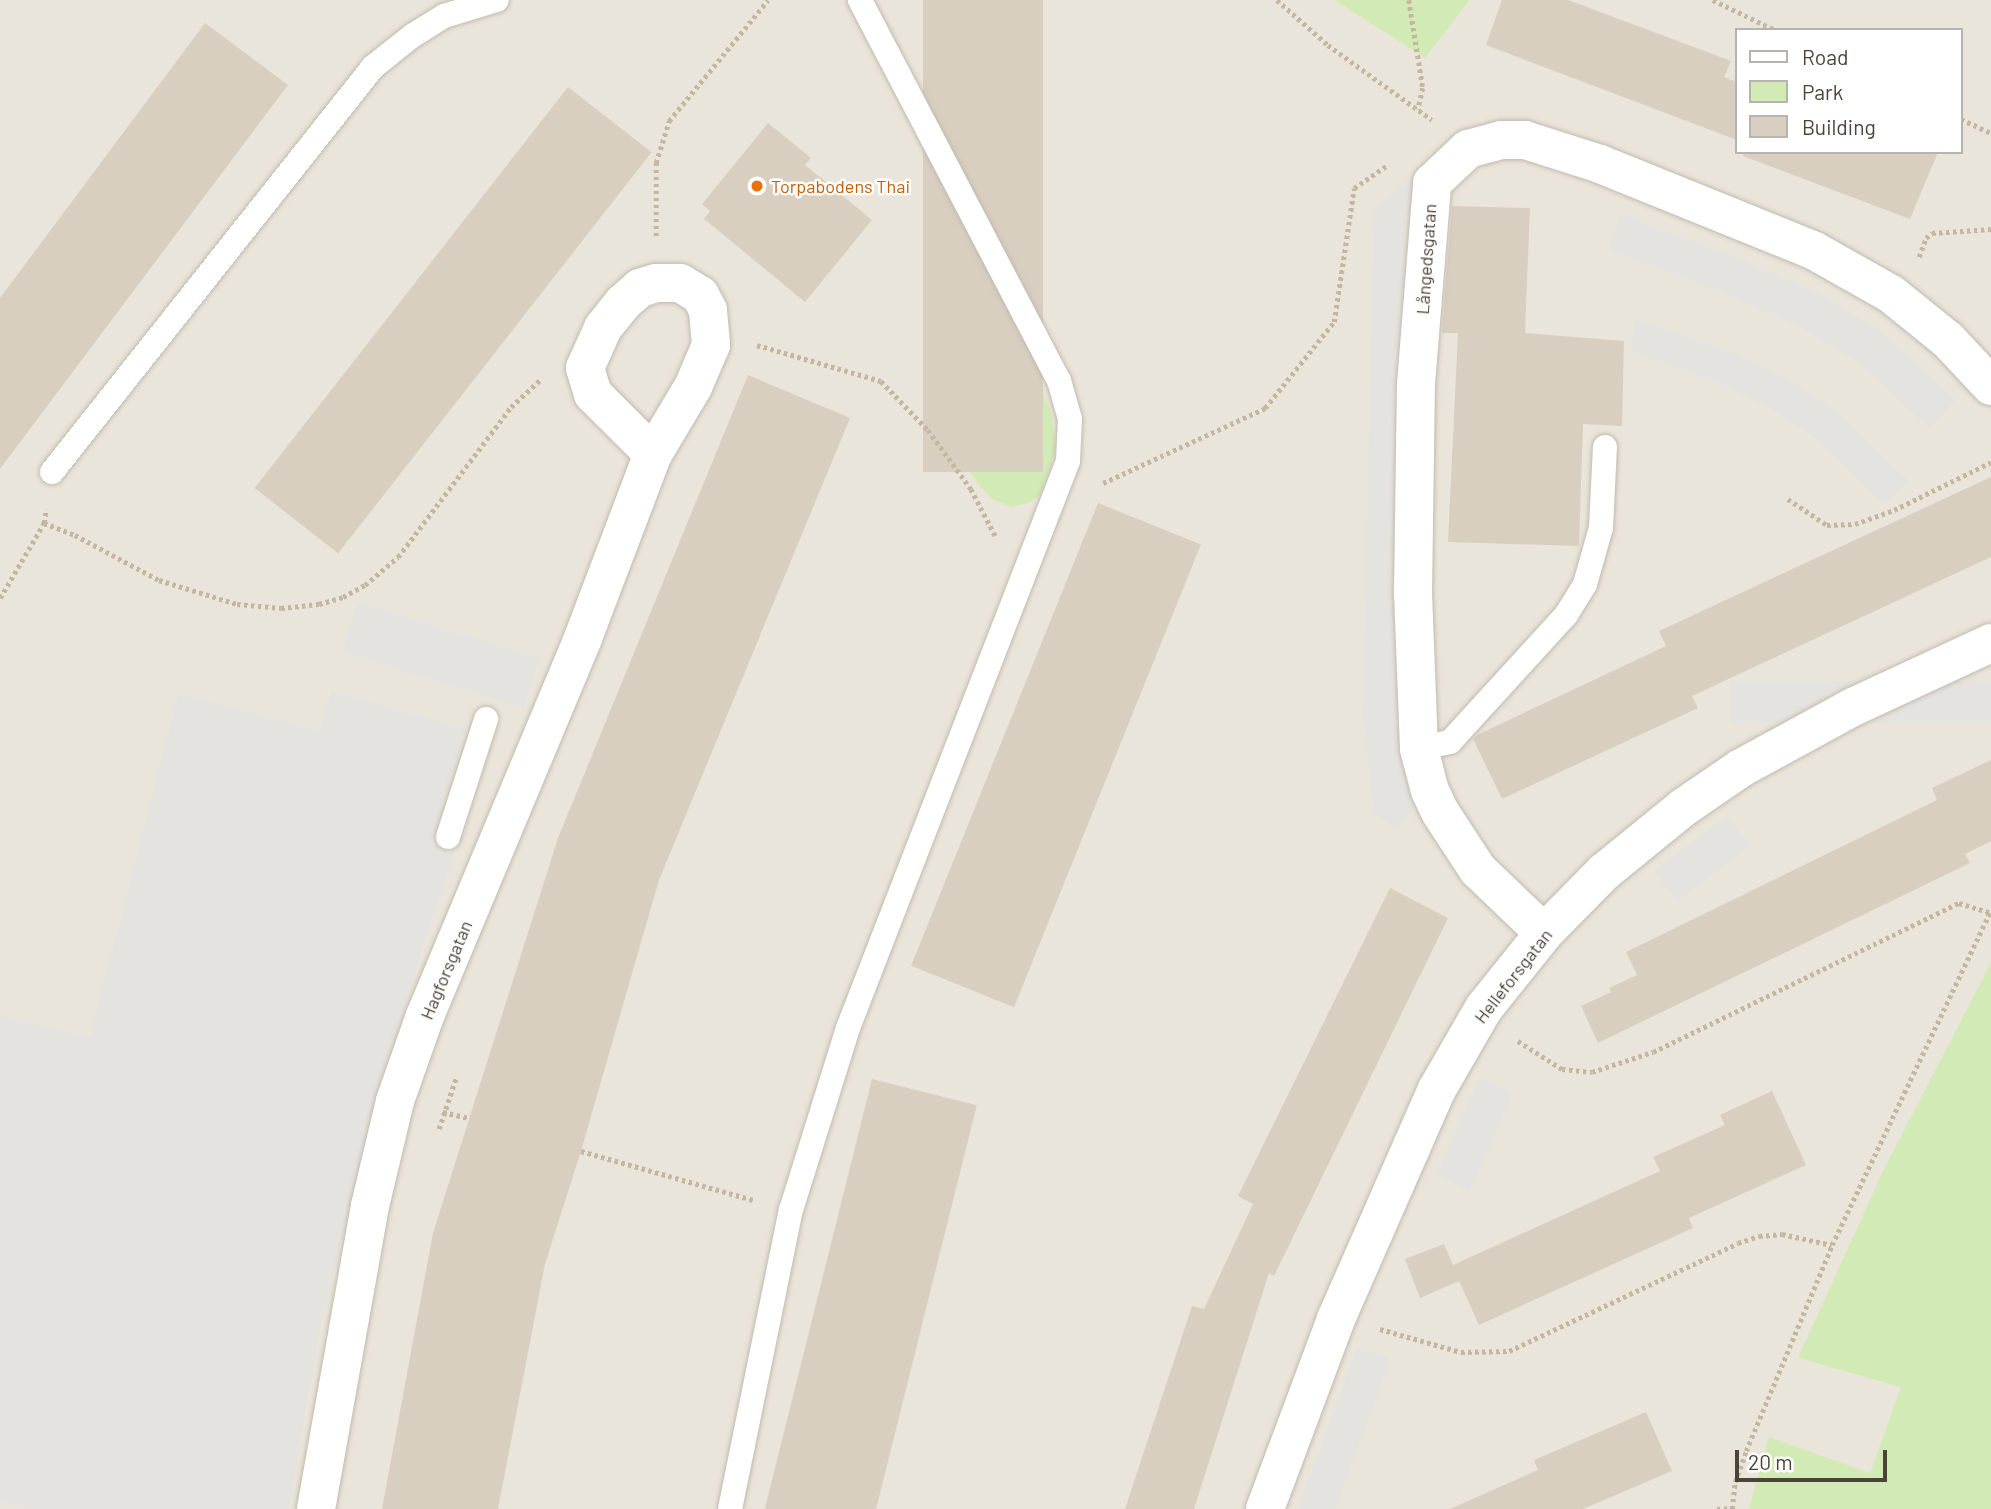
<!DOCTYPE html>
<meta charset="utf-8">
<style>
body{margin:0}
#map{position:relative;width:1991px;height:1509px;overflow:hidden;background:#f6f3ec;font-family:Barlow,sans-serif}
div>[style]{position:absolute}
.residential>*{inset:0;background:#eae5da}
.green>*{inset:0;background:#d2eab5}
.parking>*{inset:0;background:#e5e3e0;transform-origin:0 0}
.building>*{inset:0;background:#d8cfc1;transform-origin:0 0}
.path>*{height:4.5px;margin-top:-2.25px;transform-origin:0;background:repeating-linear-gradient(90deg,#c4b79f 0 3.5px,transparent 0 7px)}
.roads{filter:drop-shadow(0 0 2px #c2bbae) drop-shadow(0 0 2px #c2bbae)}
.lane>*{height:24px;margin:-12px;padding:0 12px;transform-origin:12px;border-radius:12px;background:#fff}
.street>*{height:38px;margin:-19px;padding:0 19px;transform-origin:19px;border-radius:19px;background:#fff}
.dots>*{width:19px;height:19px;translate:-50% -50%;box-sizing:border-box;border:4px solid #fff;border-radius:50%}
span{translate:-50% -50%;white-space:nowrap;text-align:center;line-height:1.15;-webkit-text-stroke:5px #fff;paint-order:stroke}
.food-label{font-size:18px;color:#c56008}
.left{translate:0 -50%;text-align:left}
.street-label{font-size:18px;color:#4b4439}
.legend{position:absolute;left:1735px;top:28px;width:228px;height:126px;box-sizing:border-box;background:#fff;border:2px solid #b7b4b0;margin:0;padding:9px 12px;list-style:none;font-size:21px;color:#4b4439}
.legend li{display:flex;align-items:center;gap:14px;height:35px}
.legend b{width:35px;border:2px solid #b7b4b0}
.scale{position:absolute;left:1735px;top:1450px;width:152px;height:32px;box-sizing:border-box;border:4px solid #4b4439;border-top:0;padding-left:9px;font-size:21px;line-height:24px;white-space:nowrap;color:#4b4439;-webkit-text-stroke:5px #fff;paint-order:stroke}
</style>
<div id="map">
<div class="residential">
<i style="clip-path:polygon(evenodd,0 0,1334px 0,1425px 58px,1470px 0,1991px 0,1991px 1509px,0 1509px,0 0,1737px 30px,1961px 30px,1961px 152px,1737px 152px,1737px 30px)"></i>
</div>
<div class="green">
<i style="clip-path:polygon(1334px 0,1470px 0,1425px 58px)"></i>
<i style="clip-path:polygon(1000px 320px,1007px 323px,1020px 342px,1051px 412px,1056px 448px,1040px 496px,1028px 503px,1011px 507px,992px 499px,979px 485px,938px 423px,933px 400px,939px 374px,967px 334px)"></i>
<i style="clip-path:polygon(1991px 963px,1991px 1509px,1749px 1509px,1769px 1437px,1870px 1473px,1901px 1387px,1798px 1358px,1885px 1167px)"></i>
</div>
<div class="parking">
<i style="clip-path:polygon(1417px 177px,1419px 799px,1398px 830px,1374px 814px,1363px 716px,1374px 207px)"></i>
<i style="clip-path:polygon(1621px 214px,1742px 259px,1823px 296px,1882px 332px,1956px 400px,1929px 428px,1859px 363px,1804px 329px,1728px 295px,1609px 250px)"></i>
<i style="clip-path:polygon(1635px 318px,1725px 349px,1787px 378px,1835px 410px,1909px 481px,1884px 504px,1814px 437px,1770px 408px,1712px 381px,1631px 352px)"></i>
<i style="left:358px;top:602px;width:189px;height:53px;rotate:17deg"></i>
<i style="left:1991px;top:681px;width:42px;height:261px;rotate:90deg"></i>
<i style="clip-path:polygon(332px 690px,466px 729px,431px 844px,455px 852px,426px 934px,363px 1157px,322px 1317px,289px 1509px,28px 1509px,0 1501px,0 1016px,90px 1037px,179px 693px,320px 730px)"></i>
<i style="left:1727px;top:816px;width:38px;height:91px;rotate:53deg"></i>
<i style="left:1480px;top:1078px;width:36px;height:107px;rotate:24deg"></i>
<i style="left:1357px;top:1347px;width:35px;height:171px;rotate:20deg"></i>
</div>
<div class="building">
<i style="left:923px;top:0;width:120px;height:472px"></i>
<i style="clip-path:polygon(1502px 0,1568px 0,1731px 61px,1724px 77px,1737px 82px,1737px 140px,1486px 45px)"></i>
<i style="clip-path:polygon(205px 23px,288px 85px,0 469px,0 298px)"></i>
<i style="left:568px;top:87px;width:106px;height:509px;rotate:38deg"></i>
<i style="clip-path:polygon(768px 123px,811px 158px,805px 165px,872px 220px,805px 302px,704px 219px,710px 211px,702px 204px)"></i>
<i style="clip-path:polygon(1744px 152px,1938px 152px,1910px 219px,1743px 156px)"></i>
<i style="clip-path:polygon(1452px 206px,1530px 208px,1525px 333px,1624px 341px,1622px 426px,1583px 424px,1579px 546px,1448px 542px,1458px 333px,1442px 333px)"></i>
<i style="clip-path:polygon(748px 375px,850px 418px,659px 880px,581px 1151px,545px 1264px,498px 1509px,382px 1509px,433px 1233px,558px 838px)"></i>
<i style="clip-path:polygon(1991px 477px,1991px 557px,1692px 696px,1698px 708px,1502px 799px,1473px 739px,1477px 735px,1666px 646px,1659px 631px)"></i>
<i style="left:1098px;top:503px;width:111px;height:499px;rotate:22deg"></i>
<i style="clip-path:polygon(1991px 760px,1991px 841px,1965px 854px,1970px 863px,1598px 1043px,1581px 1006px,1611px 992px,1609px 988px,1637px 975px,1626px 952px,1937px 800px,1932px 788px)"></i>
<i style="clip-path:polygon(1390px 888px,1448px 918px,1274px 1276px,1269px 1273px,1194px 1509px,1125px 1509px,1192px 1306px,1204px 1309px,1253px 1204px,1238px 1196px)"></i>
<i style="left:872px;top:1079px;width:108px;height:443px;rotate:14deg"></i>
<i style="clip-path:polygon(1772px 1091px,1806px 1165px,1689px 1218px,1693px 1228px,1479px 1325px,1459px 1281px,1420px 1298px,1405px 1259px,1444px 1244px,1453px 1265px,1660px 1171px,1653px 1157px,1725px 1125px,1720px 1115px)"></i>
<i style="clip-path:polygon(1646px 1412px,1672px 1471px,1583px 1509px,1450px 1509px,1538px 1470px,1534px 1460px)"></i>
</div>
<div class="path">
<i style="left:1277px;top:0;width:68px;rotate:41.4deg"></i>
<i style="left:1328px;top:45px;width:128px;rotate:35.8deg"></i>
<i style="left:1409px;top:0;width:89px;rotate:81deg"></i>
<i style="left:1423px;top:88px;width:22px;rotate:103deg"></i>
<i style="left:1713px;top:0;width:69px;rotate:25.8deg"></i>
<i style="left:1961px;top:119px;width:33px;rotate:25deg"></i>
<i style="left:656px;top:236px;width:73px;rotate:-90deg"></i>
<i style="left:656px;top:163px;width:44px;rotate:-72.8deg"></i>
<i style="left:669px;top:121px;width:156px;rotate:-50.7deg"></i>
<i style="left:1919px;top:257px;width:20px;rotate:-70deg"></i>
<i style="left:1926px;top:238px;width:8px;rotate:-40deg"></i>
<i style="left:1932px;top:233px;width:59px;rotate:-3.9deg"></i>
<i style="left:757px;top:345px;width:129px;rotate:16.2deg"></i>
<i style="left:881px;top:381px;width:68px;rotate:46.2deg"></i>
<i style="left:928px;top:430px;width:73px;rotate:53.9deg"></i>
<i style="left:971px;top:489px;width:54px;rotate:62.5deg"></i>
<i style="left:1103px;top:483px;width:179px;rotate:-24.8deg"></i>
<i style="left:1265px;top:408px;width:110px;rotate:-51.3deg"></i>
<i style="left:1334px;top:322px;width:135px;rotate:-81.5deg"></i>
<i style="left:1354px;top:188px;width:42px;rotate:-34.4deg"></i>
<i style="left:1788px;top:499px;width:47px;rotate:33.7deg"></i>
<i style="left:1827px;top:525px;width:28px;rotate:-2deg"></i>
<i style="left:1855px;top:524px;width:41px;rotate:-19.7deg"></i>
<i style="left:1894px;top:510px;width:108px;rotate:-26.3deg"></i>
<i style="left:44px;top:523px;width:33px;rotate:21deg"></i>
<i style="left:75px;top:535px;width:95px;rotate:28.2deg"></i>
<i style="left:159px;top:580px;width:82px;rotate:17.1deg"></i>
<i style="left:237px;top:604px;width:44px;rotate:5.2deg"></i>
<i style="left:281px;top:608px;width:38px;rotate:-6deg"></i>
<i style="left:319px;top:604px;width:25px;rotate:-16deg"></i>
<i style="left:343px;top:597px;width:25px;rotate:-29deg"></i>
<i style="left:365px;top:585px;width:43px;rotate:-40.3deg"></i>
<i style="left:398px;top:557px;width:188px;rotate:-53deg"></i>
<i style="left:511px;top:407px;width:41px;rotate:-43deg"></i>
<i style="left:0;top:598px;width:87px;rotate:-59.6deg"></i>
<i style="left:44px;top:523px;width:14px;rotate:-82deg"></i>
<i style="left:1518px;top:1041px;width:52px;rotate:32.5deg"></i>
<i style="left:1562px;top:1069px;width:30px;rotate:6deg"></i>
<i style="left:1592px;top:1072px;width:64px;rotate:-18.2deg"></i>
<i style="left:1653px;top:1052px;width:340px;rotate:-26deg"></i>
<i style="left:1959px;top:903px;width:34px;rotate:17deg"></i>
<i style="left:443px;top:1112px;width:28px;rotate:13deg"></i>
<i style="left:439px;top:1129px;width:54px;rotate:-71.6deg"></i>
<i style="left:581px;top:1151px;width:179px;rotate:15.9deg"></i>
<i style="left:1380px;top:1329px;width:84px;rotate:15.9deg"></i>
<i style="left:1461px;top:1352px;width:48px;rotate:-1.2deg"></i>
<i style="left:1509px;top:1351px;width:253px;rotate:-25.2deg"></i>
<i style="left:1738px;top:1243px;width:22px;rotate:-18deg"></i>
<i style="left:1759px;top:1236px;width:23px;rotate:-5deg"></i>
<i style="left:1782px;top:1234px;width:51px;rotate:12.4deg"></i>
<i style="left:1717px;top:1509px;width:15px;rotate:-4deg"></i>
<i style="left:1732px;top:1509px;width:27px;rotate:-84deg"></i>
<i style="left:1735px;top:1482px;width:33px;rotate:-70deg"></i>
<i style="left:1746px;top:1451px;width:223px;rotate:-67.3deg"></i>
<i style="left:1832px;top:1245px;width:368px;rotate:-64.6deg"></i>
</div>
<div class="roads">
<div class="lane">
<i style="left:52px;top:472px;width:517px;rotate:-51.6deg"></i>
<i style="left:373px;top:67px;width:50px;rotate:-38.5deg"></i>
<i style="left:412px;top:36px;width:38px;rotate:-32deg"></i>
<i style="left:444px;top:16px;width:55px;rotate:-16.8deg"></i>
<i style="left:1419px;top:749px;width:32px;rotate:-13deg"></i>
<i style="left:1450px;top:742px;width:172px;rotate:-47.6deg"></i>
<i style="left:1566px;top:615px;width:36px;rotate:-58deg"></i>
<i style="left:1585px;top:584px;width:58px;rotate:-74.1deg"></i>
<i style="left:1601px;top:528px;width:81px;rotate:-87.2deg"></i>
<i style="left:448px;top:837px;width:124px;rotate:-72.1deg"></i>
<i style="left:730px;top:1509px;width:305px;rotate:-78.5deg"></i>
<i style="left:791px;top:1210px;width:191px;rotate:-72.6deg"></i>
<i style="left:848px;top:1028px;width:608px;rotate:-68.79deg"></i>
<i style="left:1068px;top:461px;width:42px;rotate:-87.3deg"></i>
<i style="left:1070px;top:419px;width:40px;rotate:-106deg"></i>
<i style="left:1059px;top:381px;width:430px;rotate:-117.6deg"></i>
</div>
<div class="street">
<i style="left:1544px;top:933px;width:91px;rotate:-136.3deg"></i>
<i style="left:1478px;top:870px;width:69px;rotate:-123.2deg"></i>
<i style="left:1440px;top:812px;width:23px;rotate:-115deg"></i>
<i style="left:1430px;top:791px;width:43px;rotate:-104.7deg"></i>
<i style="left:1419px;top:749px;width:155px;rotate:-92.2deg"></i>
<i style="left:1413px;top:594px;width:210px;rotate:-89.2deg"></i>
<i style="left:1416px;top:384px;width:202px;rotate:-85.4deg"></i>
<i style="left:1432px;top:183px;width:50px;rotate:-43.4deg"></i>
<i style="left:1468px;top:149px;width:35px;rotate:-15deg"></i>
<i style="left:1502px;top:140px;width:23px"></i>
<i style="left:1525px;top:140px;width:79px;rotate:17.7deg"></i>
<i style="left:1600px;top:164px;width:230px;rotate:22deg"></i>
<i style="left:1813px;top:250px;width:90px;rotate:29.4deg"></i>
<i style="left:1891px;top:294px;width:73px;rotate:38.9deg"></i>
<i style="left:1948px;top:340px;width:63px;rotate:46.9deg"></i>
<i style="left:316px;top:1509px;width:308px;rotate:-79.9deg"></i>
<i style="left:370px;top:1206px;width:108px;rotate:-76.6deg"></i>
<i style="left:395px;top:1101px;width:90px;rotate:-70.6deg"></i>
<i style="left:425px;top:1016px;width:410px;rotate:-67.3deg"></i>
<i style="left:583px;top:638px;width:197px;rotate:-69.2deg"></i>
<i style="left:653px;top:454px;width:78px;rotate:-59.2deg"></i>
<i style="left:693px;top:387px;width:46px;rotate:-66.8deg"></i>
<i style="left:711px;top:345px;width:35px;rotate:-95deg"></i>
<i style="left:708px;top:310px;width:17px;rotate:-118deg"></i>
<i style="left:700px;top:295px;width:23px;rotate:-149deg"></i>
<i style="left:680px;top:283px;width:24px;rotate:180deg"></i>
<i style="left:656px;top:283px;width:17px;rotate:163deg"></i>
<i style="left:640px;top:288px;width:23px;rotate:139deg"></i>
<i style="left:623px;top:303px;width:32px;rotate:129deg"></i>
<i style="left:603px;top:328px;width:44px;rotate:114.2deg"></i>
<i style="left:585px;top:368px;width:27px;rotate:73deg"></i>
<i style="left:593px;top:394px;width:85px;rotate:45deg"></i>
<i style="left:1265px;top:1509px;width:203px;rotate:-69.5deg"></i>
<i style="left:1336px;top:1319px;width:249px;rotate:-66.3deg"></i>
<i style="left:1436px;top:1091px;width:96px;rotate:-60deg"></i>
<i style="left:1484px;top:1008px;width:96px;rotate:-51.3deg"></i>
<i style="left:1544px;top:933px;width:86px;rotate:-45.5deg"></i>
<i style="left:1604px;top:872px;width:103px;rotate:-39.1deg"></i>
<i style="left:1684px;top:807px;width:69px;rotate:-34.4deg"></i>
<i style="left:1741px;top:768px;width:128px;rotate:-28.6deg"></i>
<i style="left:1853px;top:707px;width:152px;rotate:-24.9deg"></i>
</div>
</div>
<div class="dots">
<i style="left:757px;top:186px;background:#e8710a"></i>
</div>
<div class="food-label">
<span class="left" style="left:771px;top:186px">Torpabodens Thai</span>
</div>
<div class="street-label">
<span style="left:1426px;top:259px;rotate:-86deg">Långedsgatan</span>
<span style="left:446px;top:970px;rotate:-67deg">Hagforsgatan</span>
<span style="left:1513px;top:976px;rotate:-52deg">Helleforsgatan</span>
</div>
<ul class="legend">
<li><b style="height:9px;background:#fff"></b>Road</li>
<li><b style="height:19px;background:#d2eab5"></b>Park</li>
<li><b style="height:19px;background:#d8cfc1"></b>Building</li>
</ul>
<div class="scale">20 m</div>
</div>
